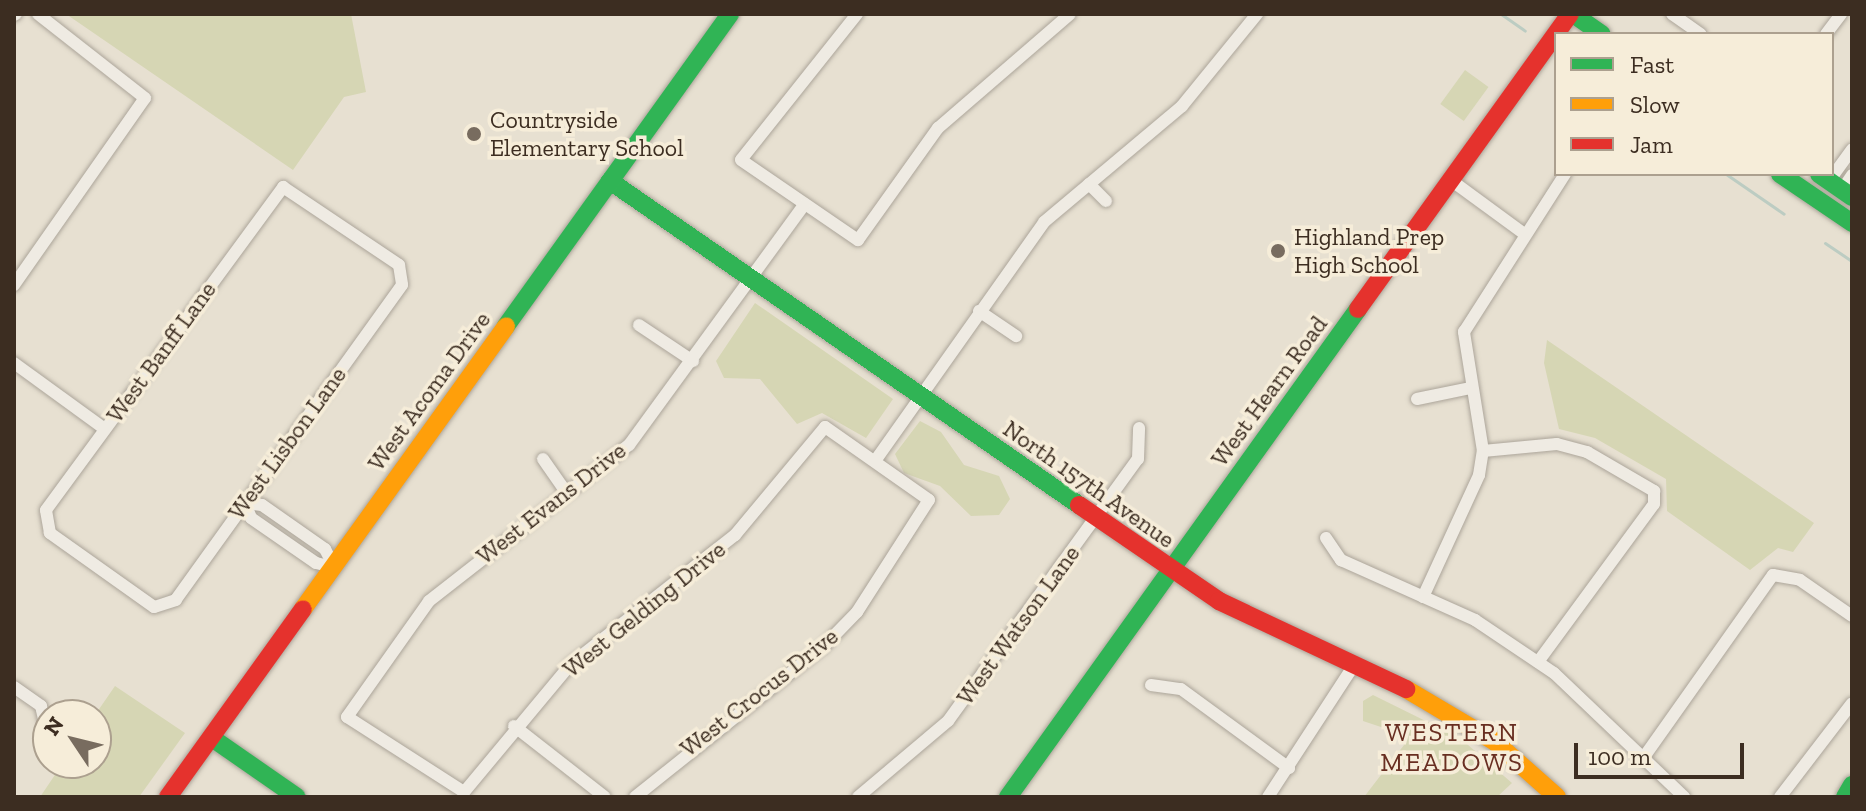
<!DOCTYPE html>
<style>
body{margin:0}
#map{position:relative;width:1866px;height:811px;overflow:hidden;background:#e7e0d1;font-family:"Zilla Slab",serif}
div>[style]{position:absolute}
.green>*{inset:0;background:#d6d6b4;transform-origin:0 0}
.stream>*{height:3px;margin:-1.5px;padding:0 1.5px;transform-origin:1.5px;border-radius:1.5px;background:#bcccc2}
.roads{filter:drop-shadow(0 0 2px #aca59a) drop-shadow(0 0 2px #aca59a)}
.street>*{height:12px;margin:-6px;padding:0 6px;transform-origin:6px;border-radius:6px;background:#efebe3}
.fast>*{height:18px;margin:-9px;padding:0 9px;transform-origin:9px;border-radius:9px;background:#30b455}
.slow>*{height:18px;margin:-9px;padding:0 9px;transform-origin:9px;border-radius:9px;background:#ff9f0a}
.jam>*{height:18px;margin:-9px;padding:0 9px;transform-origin:9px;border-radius:9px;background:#e5322d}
.dots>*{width:22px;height:22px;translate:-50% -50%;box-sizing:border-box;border:4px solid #f6edd9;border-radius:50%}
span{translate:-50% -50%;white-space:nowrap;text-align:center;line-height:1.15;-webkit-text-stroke:7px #f6edd9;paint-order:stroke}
.poi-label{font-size:24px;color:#3c2d21}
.left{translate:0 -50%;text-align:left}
.street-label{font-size:24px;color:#3c2d21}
.neighbourhood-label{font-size:26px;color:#682e21;letter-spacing:2px}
.frame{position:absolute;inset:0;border:16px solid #3c2d21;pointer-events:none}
.legend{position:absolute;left:1554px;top:32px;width:280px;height:144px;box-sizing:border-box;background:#f6edd9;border:2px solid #aca08f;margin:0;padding:10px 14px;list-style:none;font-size:24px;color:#3c2d21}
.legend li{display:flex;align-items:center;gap:16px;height:40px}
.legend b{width:40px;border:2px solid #aca08f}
.north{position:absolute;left:32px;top:699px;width:80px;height:80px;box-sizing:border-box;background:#f6edd9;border:2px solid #aca08f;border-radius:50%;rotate:305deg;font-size:22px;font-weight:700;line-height:32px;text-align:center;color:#3c2d21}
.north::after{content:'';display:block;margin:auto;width:28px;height:36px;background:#786c5f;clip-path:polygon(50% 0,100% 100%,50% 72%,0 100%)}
.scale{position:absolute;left:1574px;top:743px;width:170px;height:36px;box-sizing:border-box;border:4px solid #3c2d21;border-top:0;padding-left:10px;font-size:24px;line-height:28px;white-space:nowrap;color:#3c2d21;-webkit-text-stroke:6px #f6edd9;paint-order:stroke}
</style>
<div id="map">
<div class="green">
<i style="clip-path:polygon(66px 14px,351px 14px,366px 92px,344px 97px,293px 170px)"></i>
<i style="left:1465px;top:70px;width:29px;height:42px;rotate:36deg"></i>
<i style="clip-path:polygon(755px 303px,893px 399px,866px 438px,822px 413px,797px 424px,760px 379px,724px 378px,716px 361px)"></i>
<i style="clip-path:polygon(1547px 340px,1814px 523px,1793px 552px,1778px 548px,1750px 570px,1667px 511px,1666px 479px,1595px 438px,1559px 429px,1544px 363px)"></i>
<i style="clip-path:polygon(920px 421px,941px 432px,964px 465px,999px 476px,1010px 499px,999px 515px,971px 516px,940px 486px,904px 473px,895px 454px)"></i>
<i style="clip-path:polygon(115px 686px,185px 733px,139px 797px,40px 797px,63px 763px,96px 763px,95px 715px)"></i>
<i style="clip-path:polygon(1373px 695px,1460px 738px,1512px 783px,1497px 797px,1364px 797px,1404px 745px,1390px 730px,1363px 721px,1363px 701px)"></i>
</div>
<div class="stream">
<i style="left:1501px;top:14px;width:29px;rotate:35deg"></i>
<i style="left:1726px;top:174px;width:70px;rotate:34.6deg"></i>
<i style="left:1825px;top:243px;width:32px;rotate:34deg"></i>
</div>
<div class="roads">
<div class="street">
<i style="left:857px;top:14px;width:186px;rotate:128.5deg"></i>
<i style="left:741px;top:160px;width:142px;rotate:34.4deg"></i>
<i style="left:858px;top:240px;width:138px;rotate:-54.5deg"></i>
<i style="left:938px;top:128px;width:174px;rotate:-40.8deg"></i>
<i style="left:1672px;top:14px;width:35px;rotate:35deg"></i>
<i style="left:14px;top:15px;width:2px;rotate:-27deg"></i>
<i style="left:1826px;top:34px;width:25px;rotate:-53deg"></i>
<i style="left:1452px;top:181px;width:88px;rotate:36.2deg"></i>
<i style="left:1829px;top:181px;width:39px;rotate:-54deg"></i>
<i style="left:1089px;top:184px;width:24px;rotate:45deg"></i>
<i style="left:283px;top:187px;width:140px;rotate:33.9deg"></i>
<i style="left:399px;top:265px;width:20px;rotate:81deg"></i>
<i style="left:402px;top:285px;width:388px;rotate:125.7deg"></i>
<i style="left:176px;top:600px;width:23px;rotate:162deg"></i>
<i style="left:154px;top:607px;width:128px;rotate:-144.6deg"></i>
<i style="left:50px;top:533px;width:23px;rotate:-100deg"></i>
<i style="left:46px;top:510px;width:401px;rotate:-53.7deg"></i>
<i style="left:1842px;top:190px;width:18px;rotate:-56deg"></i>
<i style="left:14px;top:285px;width:228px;rotate:-55deg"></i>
<i style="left:145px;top:98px;width:136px;rotate:-141.9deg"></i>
<i style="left:979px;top:311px;width:45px;rotate:34deg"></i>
<i style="left:639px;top:325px;width:65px;rotate:33.7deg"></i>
<i style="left:14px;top:363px;width:112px;rotate:36deg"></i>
<i style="left:1417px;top:399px;width:54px;rotate:-11.7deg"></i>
<i style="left:1483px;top:451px;width:74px;rotate:-5.4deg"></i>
<i style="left:1557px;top:444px;width:31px;rotate:15deg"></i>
<i style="left:1587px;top:452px;width:78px;rotate:30.2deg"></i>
<i style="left:1654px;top:491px;width:13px;rotate:90deg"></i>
<i style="left:1654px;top:504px;width:196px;rotate:126.3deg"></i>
<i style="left:543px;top:459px;width:40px;rotate:55.1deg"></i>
<i style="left:875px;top:461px;width:293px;rotate:-54.7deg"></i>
<i style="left:1044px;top:222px;width:180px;rotate:-40deg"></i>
<i style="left:1182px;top:106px;width:119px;rotate:-50.8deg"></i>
<i style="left:245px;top:503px;width:17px;rotate:7deg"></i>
<i style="left:262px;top:505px;width:77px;rotate:34.9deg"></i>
<i style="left:325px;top:549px;width:20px;rotate:63deg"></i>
<i style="left:245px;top:503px;width:16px;rotate:68deg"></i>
<i style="left:251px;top:518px;width:79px;rotate:34.7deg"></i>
<i style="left:316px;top:563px;width:18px;rotate:13deg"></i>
<i style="left:1326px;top:538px;width:27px;rotate:56deg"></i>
<i style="left:1341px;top:560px;width:147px;rotate:24.1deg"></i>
<i style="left:1475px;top:620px;width:95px;rotate:33.9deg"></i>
<i style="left:1554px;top:673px;width:180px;rotate:43.6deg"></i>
<i style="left:1423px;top:597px;width:134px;rotate:-65.3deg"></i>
<i style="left:1479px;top:475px;width:24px;rotate:-81deg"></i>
<i style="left:1483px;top:451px;width:121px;rotate:-99.1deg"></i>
<i style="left:1464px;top:332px;width:188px;rotate:-57.4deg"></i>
<i style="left:1151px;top:685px;width:30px;rotate:8deg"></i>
<i style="left:1181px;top:689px;width:134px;rotate:36.2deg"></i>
<i style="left:14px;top:687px;width:33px;rotate:35deg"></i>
<i style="left:41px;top:706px;width:27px;rotate:77deg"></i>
<i style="left:514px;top:726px;width:115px;rotate:38deg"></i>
<i style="left:1644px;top:757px;width:223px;rotate:-54.7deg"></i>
<i style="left:1773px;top:575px;width:27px;rotate:10deg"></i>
<i style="left:1800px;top:580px;width:63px;rotate:34.7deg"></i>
<i style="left:635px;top:797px;width:241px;rotate:-38.6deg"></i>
<i style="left:823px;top:647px;width:49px;rotate:-45.8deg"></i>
<i style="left:857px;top:612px;width:133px;rotate:-57.3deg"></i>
<i style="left:929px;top:500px;width:127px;rotate:-144.9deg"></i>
<i style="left:825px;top:427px;width:141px;rotate:129.8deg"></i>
<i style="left:735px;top:535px;width:210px;rotate:141.8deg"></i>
<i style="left:570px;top:665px;width:165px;rotate:129.8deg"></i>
<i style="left:464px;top:792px;width:139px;rotate:-147.3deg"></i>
<i style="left:347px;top:717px;width:142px;rotate:-54.7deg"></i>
<i style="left:429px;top:601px;width:254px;rotate:-38deg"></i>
<i style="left:629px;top:445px;width:298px;rotate:-53.9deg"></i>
<i style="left:858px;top:797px;width:118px;rotate:-40.2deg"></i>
<i style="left:948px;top:721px;width:324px;rotate:-54.1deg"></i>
<i style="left:1138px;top:459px;width:31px;rotate:-88deg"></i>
<i style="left:1268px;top:797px;width:158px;rotate:-56.9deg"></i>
<i style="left:1780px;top:797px;width:118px;rotate:-52.5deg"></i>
</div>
<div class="fast">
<i style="left:1573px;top:14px;width:35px;rotate:35deg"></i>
<i style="left:1780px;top:174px;width:87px;rotate:34.2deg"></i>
<i style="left:1819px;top:174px;width:40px;rotate:34.9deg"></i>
<i style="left:610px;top:181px;width:570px;rotate:34.64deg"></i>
<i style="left:506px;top:326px;width:384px;rotate:-54.3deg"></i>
<i style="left:212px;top:738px;width:103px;rotate:34.8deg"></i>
<i style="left:1008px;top:797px;width:601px;rotate:-54.35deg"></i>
<i style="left:1845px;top:797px;width:14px;rotate:-60deg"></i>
</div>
<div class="slow">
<i style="left:303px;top:609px;width:348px;rotate:-54.3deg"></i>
<i style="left:1406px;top:689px;width:102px;rotate:30.6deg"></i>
<i style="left:1494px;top:741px;width:84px;rotate:41.6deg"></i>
</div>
<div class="jam">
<i style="left:1358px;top:309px;width:363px;rotate:-54.3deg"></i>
<i style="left:1079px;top:505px;width:170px;rotate:34.4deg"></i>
<i style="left:1219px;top:601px;width:207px;rotate:25.2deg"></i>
<i style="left:168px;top:797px;width:231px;rotate:-54.3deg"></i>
</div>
</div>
<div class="dots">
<i style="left:474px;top:134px;background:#786c5f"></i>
<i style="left:1278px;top:251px;background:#786c5f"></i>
</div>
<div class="poi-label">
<span class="left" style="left:490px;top:134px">Countryside<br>Elementary School</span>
<span class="left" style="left:1294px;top:251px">Highland Prep<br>High School</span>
</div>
<div class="street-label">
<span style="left:161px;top:352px;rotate:-54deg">West Banff Lane</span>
<span style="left:429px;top:391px;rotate:-54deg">West Acoma Drive</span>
<span style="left:1269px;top:391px;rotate:-54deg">West Hearn Road</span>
<span style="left:287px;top:443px;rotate:-54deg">West Lisbon Lane</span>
<span style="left:1089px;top:484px;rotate:35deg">North 157th Avenue</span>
<span style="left:551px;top:503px;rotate:-38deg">West Evans Drive</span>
<span style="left:644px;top:609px;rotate:-39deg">West Gelding Drive</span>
<span style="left:1018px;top:625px;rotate:-54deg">West Watson Lane</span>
<span style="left:759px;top:692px;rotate:-38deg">West Crocus Drive</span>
</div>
<div class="neighbourhood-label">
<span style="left:1452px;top:748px">WESTERN<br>MEADOWS</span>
</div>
<div class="frame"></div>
<ul class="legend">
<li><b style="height:10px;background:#30b455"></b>Fast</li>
<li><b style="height:10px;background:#ff9f0a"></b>Slow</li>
<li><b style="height:10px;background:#e5322d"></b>Jam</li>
</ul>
<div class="north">N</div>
<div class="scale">100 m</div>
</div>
